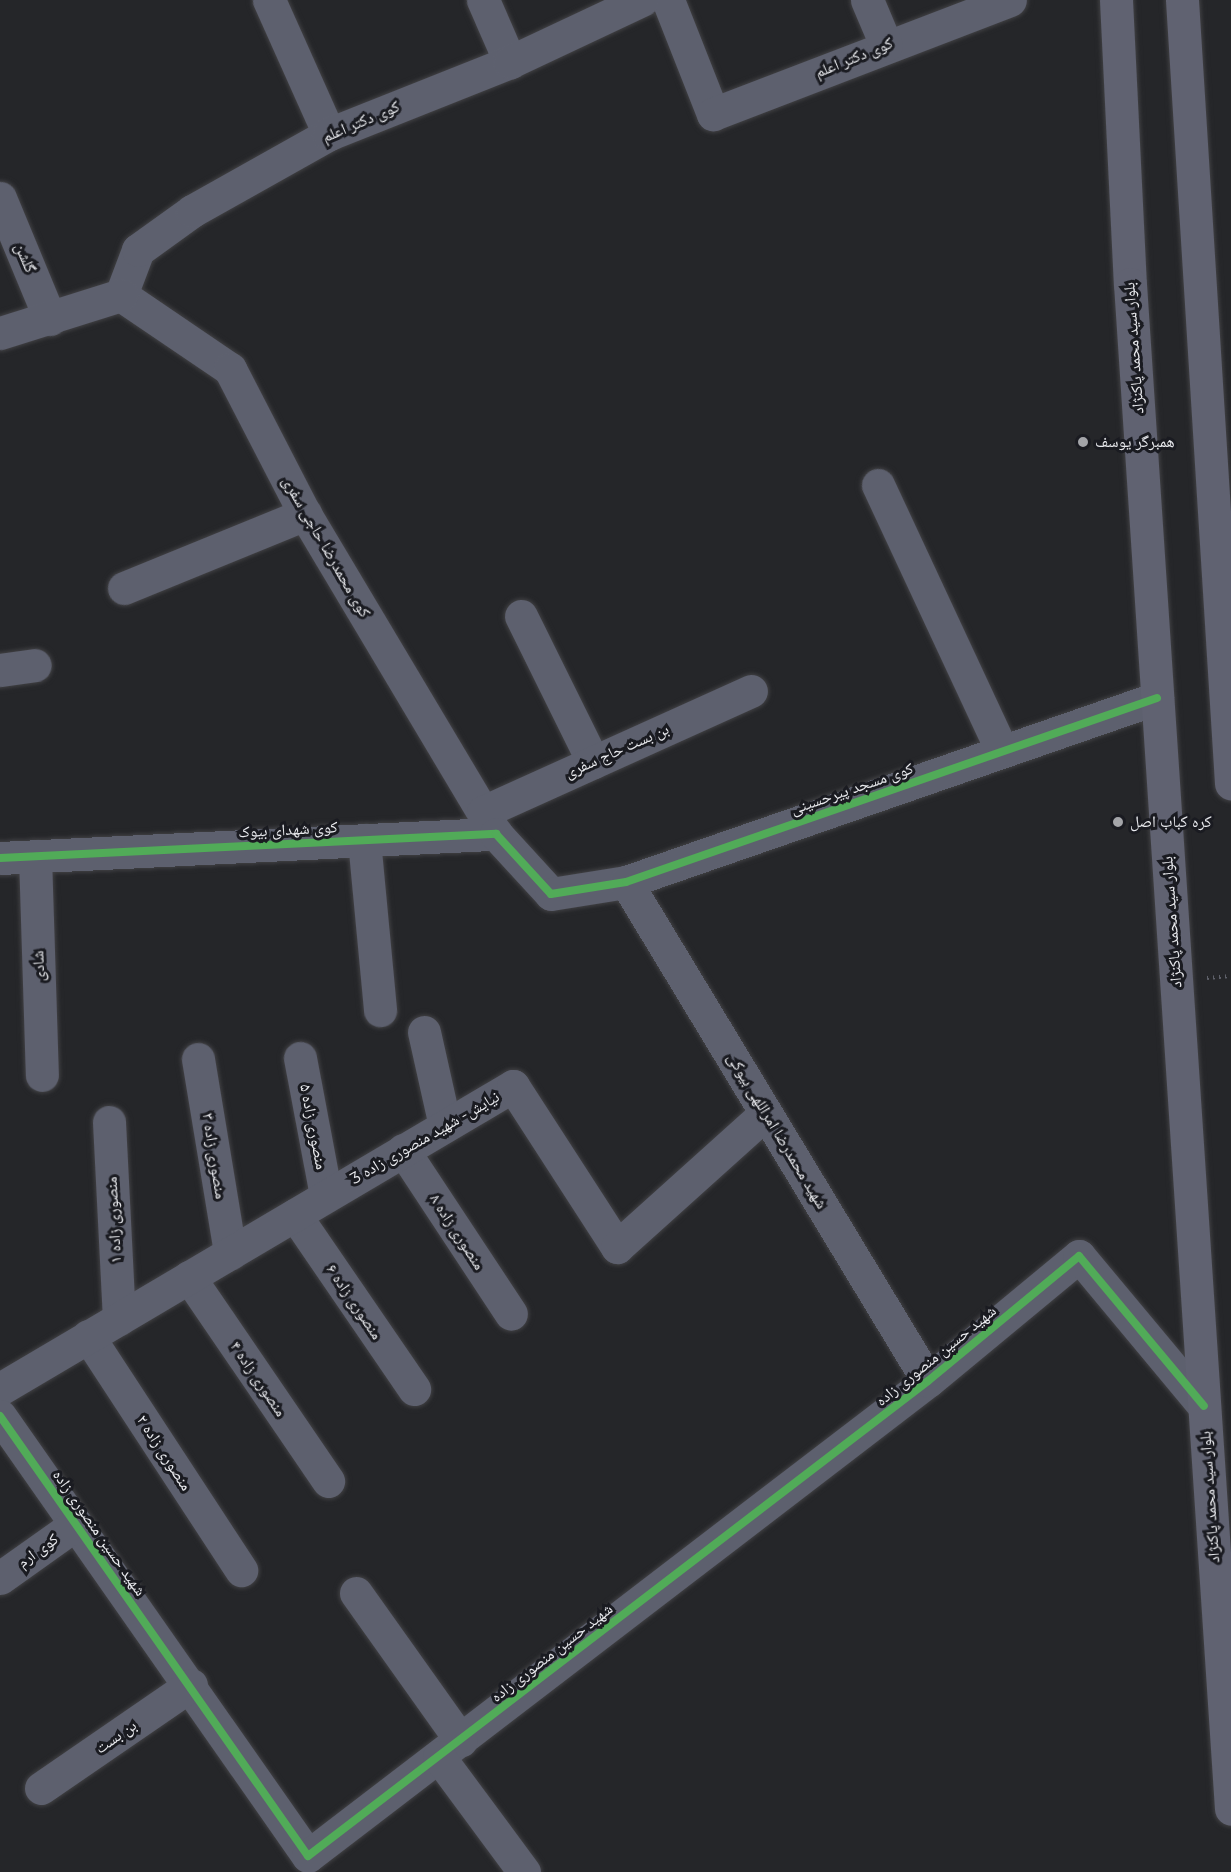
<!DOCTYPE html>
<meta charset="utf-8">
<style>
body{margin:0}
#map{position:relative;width:1231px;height:1872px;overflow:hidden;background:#252629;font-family:Montserrat,"Noto Naskh Arabic",sans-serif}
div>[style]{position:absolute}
.path>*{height:4px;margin-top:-2px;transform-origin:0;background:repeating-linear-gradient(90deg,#5e6069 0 1.5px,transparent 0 6px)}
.roads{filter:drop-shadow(0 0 2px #414144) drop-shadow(0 0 2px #414144)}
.minor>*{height:33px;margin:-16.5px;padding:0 16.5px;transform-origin:16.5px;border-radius:16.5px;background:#5d606e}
.secondary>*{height:33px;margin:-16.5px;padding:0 16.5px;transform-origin:16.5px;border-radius:16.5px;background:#606271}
.cycleway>*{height:8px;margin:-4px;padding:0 4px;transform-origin:4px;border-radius:4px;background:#51ab58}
.dots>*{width:16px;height:16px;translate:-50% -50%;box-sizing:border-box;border:3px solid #1a1b21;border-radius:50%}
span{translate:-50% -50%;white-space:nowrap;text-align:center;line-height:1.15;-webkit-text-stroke:6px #1a1b21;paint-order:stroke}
.street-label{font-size:16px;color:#e9eaee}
.poi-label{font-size:16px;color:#e9eaee}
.left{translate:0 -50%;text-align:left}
</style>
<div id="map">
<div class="path">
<i style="left:1207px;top:978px;width:24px;rotate:-5deg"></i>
</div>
<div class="roads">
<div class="minor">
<i style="left:269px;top:0;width:147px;rotate:65.9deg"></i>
<i style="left:483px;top:0;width:68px;rotate:66.5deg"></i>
<i style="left:668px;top:0;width:123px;rotate:68.5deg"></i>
<i style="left:713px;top:114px;width:318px;rotate:-21deg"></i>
<i style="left:867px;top:0;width:49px;rotate:67.1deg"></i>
<i style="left:0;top:198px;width:131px;rotate:67.5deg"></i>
<i style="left:121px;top:295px;width:132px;rotate:34.2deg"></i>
<i style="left:230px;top:369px;width:163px;rotate:62.7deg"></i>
<i style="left:305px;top:514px;width:373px;rotate:59.2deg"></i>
<i style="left:121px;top:295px;width:48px;rotate:-69.3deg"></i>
<i style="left:138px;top:250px;width:67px;rotate:-35.8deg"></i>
<i style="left:192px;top:211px;width:157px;rotate:-29.3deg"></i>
<i style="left:329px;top:134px;width:195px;rotate:-21.7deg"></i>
<i style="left:510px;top:62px;width:146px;rotate:-25.2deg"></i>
<i style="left:0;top:333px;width:127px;rotate:-17.4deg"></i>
<i style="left:878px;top:485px;width:293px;rotate:65deg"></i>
<i style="left:124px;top:588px;width:196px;rotate:-22.2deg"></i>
<i style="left:521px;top:616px;width:163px;rotate:63.7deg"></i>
<i style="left:0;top:670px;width:35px;rotate:-8deg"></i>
<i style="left:483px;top:812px;width:294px;rotate:-24.3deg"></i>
<i style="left:364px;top:840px;width:171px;rotate:84.6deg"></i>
<i style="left:35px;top:856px;width:219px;rotate:88.2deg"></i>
<i style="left:0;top:858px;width:497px;rotate:-2.8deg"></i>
<i style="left:496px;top:834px;width:81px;rotate:47.5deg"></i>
<i style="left:551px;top:894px;width:76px;rotate:-9.1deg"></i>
<i style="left:626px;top:882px;width:562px;rotate:-19.11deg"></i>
<i style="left:626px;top:882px;width:583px;rotate:58.82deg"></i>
<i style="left:424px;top:1032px;width:96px;rotate:77.4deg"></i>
<i style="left:300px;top:1058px;width:140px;rotate:79.3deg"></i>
<i style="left:198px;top:1059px;width:197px;rotate:80.6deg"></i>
<i style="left:109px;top:1122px;width:197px;rotate:87.1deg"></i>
<i style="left:403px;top:1150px;width:196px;rotate:56.6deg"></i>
<i style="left:295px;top:1215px;width:211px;rotate:55.6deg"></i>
<i style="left:189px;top:1277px;width:247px;rotate:55.7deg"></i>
<i style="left:88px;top:1336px;width:280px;rotate:56.8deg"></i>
<i style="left:0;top:1389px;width:596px;rotate:-30.57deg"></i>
<i style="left:513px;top:1086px;width:192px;rotate:57.1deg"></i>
<i style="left:617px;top:1247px;width:200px;rotate:-42deg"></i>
<i style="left:0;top:1416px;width:537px;rotate:55.01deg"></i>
<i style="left:308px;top:1856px;width:781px;rotate:-37.46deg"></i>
<i style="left:928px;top:1381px;width:196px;rotate:-39.6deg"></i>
<i style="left:1079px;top:1256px;width:195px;rotate:50.2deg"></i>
<i style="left:0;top:1578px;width:93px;rotate:-35.4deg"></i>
<i style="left:356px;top:1593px;width:181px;rotate:54.6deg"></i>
<i style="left:439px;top:1757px;width:143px;rotate:53.5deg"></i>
<i style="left:41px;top:1788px;width:182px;rotate:-34.5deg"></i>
</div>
<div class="secondary">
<i style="left:1116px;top:0;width:284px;rotate:87.2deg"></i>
<i style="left:1130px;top:284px;width:1528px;rotate:86.21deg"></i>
<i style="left:1182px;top:0;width:785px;rotate:86.42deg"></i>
</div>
</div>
<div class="cycleway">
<i style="left:0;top:858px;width:497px;rotate:-2.8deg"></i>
<i style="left:496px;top:834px;width:81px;rotate:47.5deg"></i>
<i style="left:551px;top:894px;width:76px;rotate:-9.1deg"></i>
<i style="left:626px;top:882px;width:562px;rotate:-19.11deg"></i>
<i style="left:0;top:1416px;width:537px;rotate:55.01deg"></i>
<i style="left:308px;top:1856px;width:781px;rotate:-37.46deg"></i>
<i style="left:928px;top:1381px;width:196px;rotate:-39.6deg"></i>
<i style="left:1079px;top:1256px;width:195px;rotate:50.2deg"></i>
</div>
<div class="dots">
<i style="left:1083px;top:442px;background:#a4a5a9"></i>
<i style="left:1118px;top:822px;background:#a4a5a9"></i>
</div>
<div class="street-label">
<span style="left:854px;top:58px;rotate:-22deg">کوی دکتر اعلم</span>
<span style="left:361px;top:122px;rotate:-23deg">کوی دکتر اعلم</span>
<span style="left:25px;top:258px;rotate:67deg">گلشن</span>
<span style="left:1134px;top:348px;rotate:-94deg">بلوار سید محمد پاکنژاد</span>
<span style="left:326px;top:547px;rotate:60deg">کوی محمدرضا حاجی سفری</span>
<span style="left:617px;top:751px;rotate:-24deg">بن بست حاج سفری</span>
<span style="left:852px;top:789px;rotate:-19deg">کوی مسجد پیرحسینی</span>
<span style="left:288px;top:830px;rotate:-3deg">کوی شهدای بیوک</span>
<span style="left:1172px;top:922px;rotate:-94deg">بلوار سید محمد پاکنژاد</span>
<span style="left:39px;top:966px;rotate:-92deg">شادی</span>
<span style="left:313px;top:1127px;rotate:79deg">منصوری زاده ۵</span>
<span style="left:777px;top:1131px;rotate:59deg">شهید محمدرضا امراللهی بیوکی</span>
<span style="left:425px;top:1138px;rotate:-30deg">نیایش- شهید منصوری زاده 3</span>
<span style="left:214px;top:1156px;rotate:81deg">منصوری زاده ۳</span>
<span style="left:114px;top:1220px;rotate:-93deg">منصوری زاده ۱</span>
<span style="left:457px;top:1232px;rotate:57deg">منصوری زاده ۸</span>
<span style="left:354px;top:1302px;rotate:56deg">منصوری زاده ۶</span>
<span style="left:936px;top:1356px;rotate:-39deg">شهید حسین منصوری زاده</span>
<span style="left:258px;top:1379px;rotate:56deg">منصوری زاده ۴</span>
<span style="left:164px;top:1453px;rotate:57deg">منصوری زاده ۲</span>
<span style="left:1210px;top:1497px;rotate:-94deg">بلوار سید محمد پاکنژاد</span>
<span style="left:99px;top:1533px;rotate:55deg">شهید حسین منصوری زاده</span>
<span style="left:38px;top:1551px;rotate:-36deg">کوی ارم</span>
<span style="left:552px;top:1653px;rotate:-38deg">شهید حسین منصوری زاده</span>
<span style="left:116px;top:1737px;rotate:-35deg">بن بست</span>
</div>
<div class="poi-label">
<span class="left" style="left:1095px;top:442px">همبرگر یوسف</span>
<span class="left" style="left:1130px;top:822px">کره کباب اصل</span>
</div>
</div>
